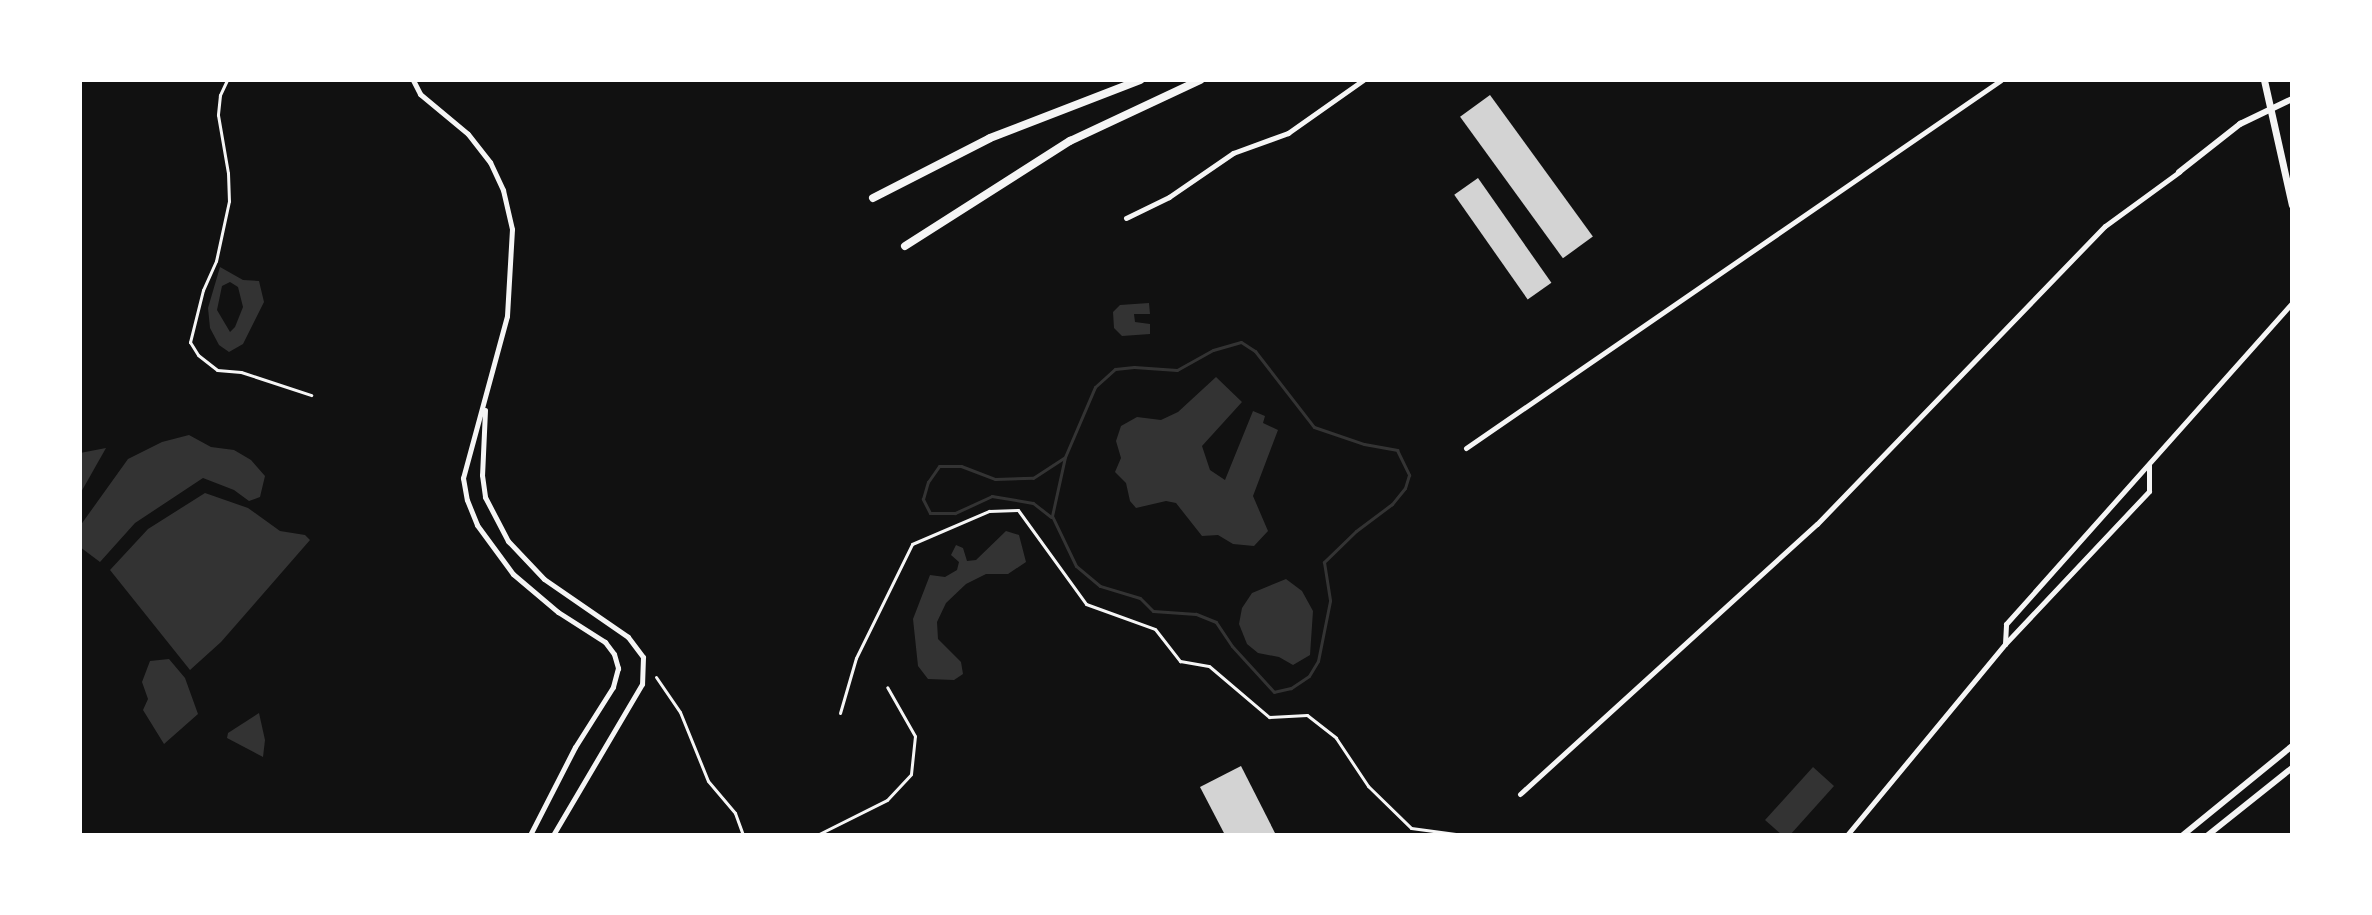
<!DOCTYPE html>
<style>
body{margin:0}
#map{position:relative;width:2372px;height:915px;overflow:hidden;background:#111;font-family:Manrope,sans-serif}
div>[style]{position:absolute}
.water>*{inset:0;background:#333}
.stream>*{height:3px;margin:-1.5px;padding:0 1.5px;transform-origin:1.5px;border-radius:1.5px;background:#333}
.building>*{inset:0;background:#d3d3d3;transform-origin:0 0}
.pedestrian>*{height:3px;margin:-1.5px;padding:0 1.5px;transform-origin:1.5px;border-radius:1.5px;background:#f5f5f5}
.minor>*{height:5px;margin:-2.5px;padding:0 2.5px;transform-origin:2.5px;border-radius:2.5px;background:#f5f5f5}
.tertiary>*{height:6px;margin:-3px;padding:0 3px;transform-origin:3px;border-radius:3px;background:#f5f5f5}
.primary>*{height:7px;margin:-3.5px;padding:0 3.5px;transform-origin:3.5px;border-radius:3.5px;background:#f5f5f5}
.trunk>*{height:8px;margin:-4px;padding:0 4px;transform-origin:4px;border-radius:4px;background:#f5f5f5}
span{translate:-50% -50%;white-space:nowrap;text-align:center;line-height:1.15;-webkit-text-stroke:7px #fff;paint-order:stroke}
.frame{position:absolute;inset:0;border:82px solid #fff;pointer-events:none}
</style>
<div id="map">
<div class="water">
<i style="clip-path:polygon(evenodd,220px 267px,243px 280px,259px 281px,264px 302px,243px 344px,229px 352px,219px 345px,210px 328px,208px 308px,220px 267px,230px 282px,238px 287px,243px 307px,235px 327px,230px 332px,217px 310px,222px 286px,230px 282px)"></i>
<i style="clip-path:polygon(1149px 303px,1150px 314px,1134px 314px,1135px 322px,1150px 324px,1150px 334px,1122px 336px,1114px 328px,1113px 312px,1120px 305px)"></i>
<i style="clip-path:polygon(1216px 377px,1242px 402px,1202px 446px,1210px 470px,1225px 480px,1253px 411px,1265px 416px,1263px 423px,1278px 430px,1253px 496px,1268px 531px,1254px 546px,1233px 544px,1218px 535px,1202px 536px,1176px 503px,1166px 501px,1136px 508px,1130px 501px,1126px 483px,1115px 472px,1121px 458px,1116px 441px,1121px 426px,1137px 417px,1161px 420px,1178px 412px)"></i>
<i style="clip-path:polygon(189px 435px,211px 447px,234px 450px,251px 460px,265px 476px,260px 497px,249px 501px,234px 490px,203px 478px,135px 523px,100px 562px,80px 547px,80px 526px,128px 459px,162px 442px)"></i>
<i style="clip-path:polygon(106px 448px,80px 494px,80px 453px)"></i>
<i style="clip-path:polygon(205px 493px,248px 508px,280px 531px,305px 535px,310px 540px,221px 642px,190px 670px,110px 570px,148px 529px)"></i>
<i style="clip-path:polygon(1006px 531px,1019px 535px,1026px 562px,1008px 574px,986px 574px,966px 584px,946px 603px,937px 622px,938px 639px,961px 662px,963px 674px,954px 680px,928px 679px,918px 666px,913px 619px,930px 575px,945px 577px,957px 570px,959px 562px,951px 555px,956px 545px,963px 548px,967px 561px,976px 560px)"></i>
<i style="clip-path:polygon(1286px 579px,1302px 591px,1313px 611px,1310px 655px,1293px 665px,1279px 657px,1258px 653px,1247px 644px,1239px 624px,1242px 608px,1252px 593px)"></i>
<i style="clip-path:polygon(169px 659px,185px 678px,198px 714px,164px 744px,143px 710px,148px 699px,142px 682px,150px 661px)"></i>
<i style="clip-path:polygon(259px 713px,265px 740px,263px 757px,227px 738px,228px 733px)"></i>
<i style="clip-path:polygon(1813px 767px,1834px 786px,1790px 835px,1782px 835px,1765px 820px)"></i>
</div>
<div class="stream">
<i style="left:1241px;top:342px;width:17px;rotate:33deg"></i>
<i style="left:1255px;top:351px;width:96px;rotate:52.2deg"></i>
<i style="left:1314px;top:427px;width:53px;rotate:18.8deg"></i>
<i style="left:1364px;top:444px;width:34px;rotate:10deg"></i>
<i style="left:1397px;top:450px;width:28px;rotate:64deg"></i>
<i style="left:1409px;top:475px;width:14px;rotate:107deg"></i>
<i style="left:1405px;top:488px;width:21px;rotate:129deg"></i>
<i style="left:1392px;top:504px;width:45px;rotate:143.1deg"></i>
<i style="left:1356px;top:531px;width:45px;rotate:135.9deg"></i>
<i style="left:1324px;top:562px;width:39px;rotate:81deg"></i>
<i style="left:1330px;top:601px;width:61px;rotate:101.3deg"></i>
<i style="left:1318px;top:661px;width:17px;rotate:121deg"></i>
<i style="left:1309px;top:676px;width:22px;rotate:146deg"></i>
<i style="left:1291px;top:688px;width:17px;rotate:167deg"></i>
<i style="left:1274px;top:692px;width:62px;rotate:-132.4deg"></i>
<i style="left:1232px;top:646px;width:29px;rotate:-124deg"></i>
<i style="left:1216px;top:622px;width:22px;rotate:-158deg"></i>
<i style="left:1196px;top:614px;width:43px;rotate:-176deg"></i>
<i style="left:1153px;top:611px;width:18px;rotate:-135deg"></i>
<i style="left:1140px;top:598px;width:42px;rotate:-163.3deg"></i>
<i style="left:1100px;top:586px;width:31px;rotate:-140deg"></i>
<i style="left:1076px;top:566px;width:55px;rotate:-115.6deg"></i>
<i style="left:1052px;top:516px;width:60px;rotate:-77.6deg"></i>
<i style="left:1065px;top:457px;width:76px;rotate:-66.8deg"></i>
<i style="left:1095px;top:387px;width:27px;rotate:-42deg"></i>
<i style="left:1115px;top:369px;width:19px;rotate:-6deg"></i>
<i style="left:1134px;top:367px;width:43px;rotate:4deg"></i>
<i style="left:1177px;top:370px;width:41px;rotate:-29.1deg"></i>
<i style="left:1213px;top:350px;width:29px;rotate:-16deg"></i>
<i style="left:1051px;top:517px;width:23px;rotate:-142deg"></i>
<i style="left:1033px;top:503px;width:42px;rotate:-170.3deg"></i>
<i style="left:992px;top:496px;width:41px;rotate:155.3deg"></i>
<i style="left:955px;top:513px;width:25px;rotate:180deg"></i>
<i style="left:930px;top:513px;width:16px;rotate:-117deg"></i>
<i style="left:923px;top:499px;width:18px;rotate:-74deg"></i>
<i style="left:928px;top:482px;width:19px;rotate:-55deg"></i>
<i style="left:939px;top:466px;width:22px"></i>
<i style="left:961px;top:466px;width:36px;rotate:21deg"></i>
<i style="left:995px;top:479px;width:38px;rotate:-2deg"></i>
<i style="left:1033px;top:478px;width:37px;rotate:-33deg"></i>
</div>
<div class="building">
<i style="left:1490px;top:95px;width:175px;height:37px;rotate:54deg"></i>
<i style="left:1478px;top:178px;width:128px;height:29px;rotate:55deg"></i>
<i style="clip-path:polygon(1241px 766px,1276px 835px,1225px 835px,1200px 787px)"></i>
</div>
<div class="pedestrian">
<i style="left:227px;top:80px;width:17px;rotate:115deg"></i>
<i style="left:220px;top:95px;width:20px;rotate:96deg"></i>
<i style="left:218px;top:115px;width:59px;rotate:80.2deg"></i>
<i style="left:228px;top:173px;width:28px;rotate:88deg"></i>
<i style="left:229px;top:201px;width:61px;rotate:102.2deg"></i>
<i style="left:216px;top:261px;width:32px;rotate:114deg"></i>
<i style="left:203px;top:290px;width:54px;rotate:104deg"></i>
<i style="left:190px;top:342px;width:15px;rotate:58deg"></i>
<i style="left:198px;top:355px;width:24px;rotate:38deg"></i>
<i style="left:217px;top:370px;width:24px;rotate:5deg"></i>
<i style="left:241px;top:372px;width:74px;rotate:18.2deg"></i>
<i style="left:656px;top:677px;width:42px;rotate:55.6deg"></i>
<i style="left:680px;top:712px;width:74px;rotate:67.9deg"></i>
<i style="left:708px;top:781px;width:42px;rotate:49.8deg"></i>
<i style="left:735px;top:813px;width:23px;rotate:70deg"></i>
<i style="left:840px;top:713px;width:57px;rotate:-73.8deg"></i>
<i style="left:856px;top:658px;width:127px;rotate:-63.8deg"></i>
<i style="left:912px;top:544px;width:84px;rotate:-23.2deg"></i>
<i style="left:989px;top:511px;width:29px;rotate:-2deg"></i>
<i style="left:1018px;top:510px;width:116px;rotate:54.1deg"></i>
<i style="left:1086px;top:604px;width:73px;rotate:19.9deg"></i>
<i style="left:1155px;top:629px;width:41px;rotate:52deg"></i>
<i style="left:1180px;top:661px;width:29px;rotate:10deg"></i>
<i style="left:1209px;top:666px;width:79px;rotate:40.4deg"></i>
<i style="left:1269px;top:717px;width:38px;rotate:-3deg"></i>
<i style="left:1307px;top:715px;width:37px;rotate:38deg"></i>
<i style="left:1336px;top:738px;width:58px;rotate:56.3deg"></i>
<i style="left:1368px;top:786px;width:60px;rotate:44.3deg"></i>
<i style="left:1411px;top:828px;width:45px;rotate:7.6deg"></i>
<i style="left:817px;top:835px;width:78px;rotate:-26.6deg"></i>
<i style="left:887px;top:800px;width:35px;rotate:-47deg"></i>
<i style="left:911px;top:774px;width:38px;rotate:-84deg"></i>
<i style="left:915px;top:736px;width:56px;rotate:-119.7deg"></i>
</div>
<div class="minor">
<i style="left:413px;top:80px;width:16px;rotate:63deg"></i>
<i style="left:420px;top:94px;width:62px;rotate:39.8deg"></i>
<i style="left:468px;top:134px;width:36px;rotate:52deg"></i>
<i style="left:490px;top:162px;width:31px;rotate:65deg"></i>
<i style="left:503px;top:190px;width:40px;rotate:77deg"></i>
<i style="left:512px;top:229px;width:87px;rotate:93.3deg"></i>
<i style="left:507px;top:316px;width:168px;rotate:105.2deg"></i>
<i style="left:463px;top:478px;width:22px;rotate:80deg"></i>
<i style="left:467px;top:500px;width:27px;rotate:68deg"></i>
<i style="left:477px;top:525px;width:61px;rotate:53.7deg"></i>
<i style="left:513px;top:574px;width:59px;rotate:40.2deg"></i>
<i style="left:558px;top:612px;width:56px;rotate:32.6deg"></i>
<i style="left:605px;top:642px;width:15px;rotate:53deg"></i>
<i style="left:614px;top:654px;width:15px;rotate:74deg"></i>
<i style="left:618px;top:668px;width:20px;rotate:105deg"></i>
<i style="left:613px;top:687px;width:71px;rotate:122.3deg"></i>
<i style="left:575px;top:747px;width:99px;rotate:117.1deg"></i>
<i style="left:1126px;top:218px;width:48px;rotate:-26deg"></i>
<i style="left:1169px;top:197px;width:78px;rotate:-34.5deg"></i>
<i style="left:1233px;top:153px;width:59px;rotate:-20deg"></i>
<i style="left:1288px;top:133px;width:92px;rotate:-35.2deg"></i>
<i style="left:485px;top:410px;width:65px;rotate:92.6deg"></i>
<i style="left:482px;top:475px;width:22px;rotate:82deg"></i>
<i style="left:485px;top:497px;width:50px;rotate:62.4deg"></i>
<i style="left:508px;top:541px;width:52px;rotate:46.5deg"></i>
<i style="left:544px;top:579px;width:102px;rotate:34.6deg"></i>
<i style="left:628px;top:637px;width:25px;rotate:53deg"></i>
<i style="left:643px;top:657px;width:27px;rotate:92deg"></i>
<i style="left:642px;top:684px;width:175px;rotate:120.5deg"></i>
<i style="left:1466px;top:448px;width:649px;rotate:-34.52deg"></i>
<i style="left:2005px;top:644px;width:20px;rotate:-87deg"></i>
<i style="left:2006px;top:624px;width:430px;rotate:-48.3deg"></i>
<i style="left:1520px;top:794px;width:401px;rotate:-42.3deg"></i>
<i style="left:1817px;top:524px;width:414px;rotate:-46deg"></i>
<i style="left:2105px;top:226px;width:92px;rotate:-36.1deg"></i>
<i style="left:1847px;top:835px;width:248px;rotate:-50.4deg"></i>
<i style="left:2005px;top:644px;width:210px;rotate:-46.7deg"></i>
<i style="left:2149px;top:491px;width:26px;rotate:-90deg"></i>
</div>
<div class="tertiary">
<i style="left:2179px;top:172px;width:78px;rotate:-38.2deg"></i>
<i style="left:2240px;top:124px;width:58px;rotate:-25.7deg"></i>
<i style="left:2183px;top:835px;width:141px;rotate:-39.2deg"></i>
<i style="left:2208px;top:835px;width:107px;rotate:-38.6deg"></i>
</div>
<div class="primary">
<i style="left:2264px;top:80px;width:128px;rotate:77.4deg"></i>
</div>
<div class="trunk">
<i style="left:873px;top:198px;width:131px;rotate:-27.1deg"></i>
<i style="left:990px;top:138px;width:161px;rotate:-21.1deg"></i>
<i style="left:905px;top:246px;width:196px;rotate:-32.5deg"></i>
<i style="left:1070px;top:141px;width:144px;rotate:-25.1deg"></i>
</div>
<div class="frame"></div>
</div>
